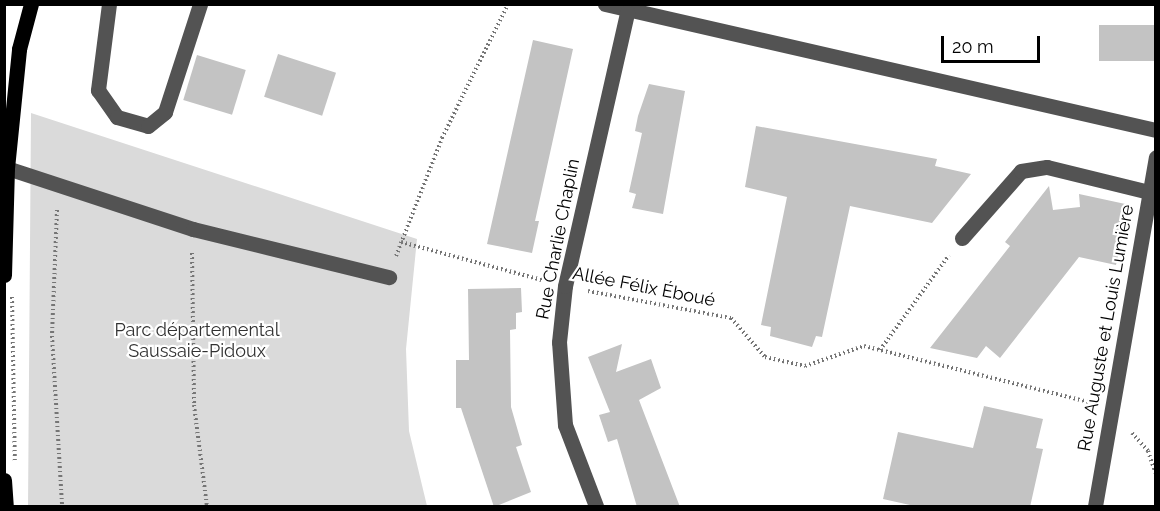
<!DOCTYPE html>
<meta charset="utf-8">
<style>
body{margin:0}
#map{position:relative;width:1160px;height:511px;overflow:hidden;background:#fff;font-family:Raleway,sans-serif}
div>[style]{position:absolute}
.green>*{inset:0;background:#dadada}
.building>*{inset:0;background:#c3c3c3;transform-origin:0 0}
.path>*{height:4px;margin-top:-2px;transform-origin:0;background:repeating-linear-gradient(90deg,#757575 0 1.5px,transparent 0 4.5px)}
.minor>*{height:15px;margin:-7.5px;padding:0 7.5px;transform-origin:7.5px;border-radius:7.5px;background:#535353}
.major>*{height:15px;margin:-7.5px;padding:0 7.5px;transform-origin:7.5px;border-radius:7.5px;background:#000}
span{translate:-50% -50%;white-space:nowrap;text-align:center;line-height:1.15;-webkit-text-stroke:4.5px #fff;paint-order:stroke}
.street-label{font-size:18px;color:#000}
.park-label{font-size:18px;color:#313131}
.frame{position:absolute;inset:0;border:6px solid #000;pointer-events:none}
.scale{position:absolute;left:941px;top:36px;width:99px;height:27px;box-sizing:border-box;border:3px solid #000;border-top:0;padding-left:8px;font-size:18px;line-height:21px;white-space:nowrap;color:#000;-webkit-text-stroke:4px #fff;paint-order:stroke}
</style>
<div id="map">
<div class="green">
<i style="clip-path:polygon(31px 113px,417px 239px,406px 349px,409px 431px,427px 506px,28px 506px)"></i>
</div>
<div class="building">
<i style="left:1155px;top:25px;width:36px;height:56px;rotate:90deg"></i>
<i style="clip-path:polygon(533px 40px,573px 49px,535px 221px,539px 221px,532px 253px,487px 244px)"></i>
<i style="left:278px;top:54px;width:61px;height:45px;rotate:18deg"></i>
<i style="left:197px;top:55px;width:51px;height:47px;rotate:17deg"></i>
<i style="clip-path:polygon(649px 84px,685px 91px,663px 214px,632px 208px,636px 194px,629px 192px,642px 133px,635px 131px,638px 116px)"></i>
<i style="clip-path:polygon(756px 126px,937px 159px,935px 166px,971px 174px,932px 223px,850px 206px,822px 337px,816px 336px,812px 347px,770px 336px,771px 327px,761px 325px,787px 197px,745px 187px)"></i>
<i style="clip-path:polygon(1049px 186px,1053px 210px,1080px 207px,1079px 194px,1130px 205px,1116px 265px,1079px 257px,1000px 358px,986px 346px,977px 358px,930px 348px,1010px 246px,1005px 242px)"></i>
<i style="clip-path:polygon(521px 288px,522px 312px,516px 313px,516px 329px,510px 330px,511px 407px,522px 445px,516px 447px,531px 492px,494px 507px,461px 408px,456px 408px,456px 360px,469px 360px,468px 289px)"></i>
<i style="clip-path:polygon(622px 344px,616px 372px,651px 359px,661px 388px,639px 400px,680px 507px,637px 507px,617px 439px,608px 442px,599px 415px,610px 412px,588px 357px)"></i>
<i style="clip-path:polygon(984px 406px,1043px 419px,1036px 448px,1043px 449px,1030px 507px,919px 507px,883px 499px,898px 432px,973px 448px)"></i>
</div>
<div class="path">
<i style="left:57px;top:210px;width:126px;rotate:92.3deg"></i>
<i style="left:52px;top:336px;width:170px;rotate:86.6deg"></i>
<i style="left:401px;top:242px;width:146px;rotate:15.1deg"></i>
<i style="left:192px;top:253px;width:152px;rotate:89.2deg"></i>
<i style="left:194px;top:405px;width:102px;rotate:82.7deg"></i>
<i style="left:396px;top:256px;width:127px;rotate:-68.7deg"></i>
<i style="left:442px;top:138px;width:149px;rotate:-63.8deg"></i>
<i style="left:588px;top:291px;width:146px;rotate:10.7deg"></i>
<i style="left:731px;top:318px;width:52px;rotate:48.9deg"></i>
<i style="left:765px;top:357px;width:41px;rotate:12.7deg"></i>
<i style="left:805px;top:366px;width:62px;rotate:-18.7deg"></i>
<i style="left:864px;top:346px;width:231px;rotate:14deg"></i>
<i style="left:12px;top:297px;width:164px;rotate:89deg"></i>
<i style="left:880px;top:350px;width:117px;rotate:-54deg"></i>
<i style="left:1132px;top:433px;width:24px;rotate:48deg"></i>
<i style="left:1148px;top:451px;width:24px;rotate:71deg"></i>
</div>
<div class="minor">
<i style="left:109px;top:4px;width:87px;rotate:97.3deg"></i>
<i style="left:98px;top:90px;width:33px;rotate:55deg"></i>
<i style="left:117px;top:117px;width:32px;rotate:16deg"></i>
<i style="left:148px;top:126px;width:22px;rotate:-39deg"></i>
<i style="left:165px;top:112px;width:114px;rotate:-72deg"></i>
<i style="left:605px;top:4px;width:565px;rotate:12.88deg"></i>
<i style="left:7px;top:168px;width:196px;rotate:18.2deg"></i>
<i style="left:193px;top:229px;width:202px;rotate:13.8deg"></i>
<i style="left:962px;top:238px;width:89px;rotate:-48.6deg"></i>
<i style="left:1021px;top:171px;width:26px;rotate:-9deg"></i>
<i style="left:1047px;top:167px;width:105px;rotate:13.8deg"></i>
<i style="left:596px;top:506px;width:87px;rotate:-110.9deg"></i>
<i style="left:565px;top:425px;width:83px;rotate:-94.1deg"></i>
<i style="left:559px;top:342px;width:56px;rotate:-83.9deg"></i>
<i style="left:565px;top:286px;width:281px;rotate:-77.2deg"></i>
<i style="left:1095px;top:506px;width:354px;rotate:-80.1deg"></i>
</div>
<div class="major">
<i style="left:4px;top:275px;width:107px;rotate:-88.4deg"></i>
<i style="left:7px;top:168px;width:120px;rotate:-84.2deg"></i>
<i style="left:19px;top:49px;width:47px;rotate:-75.1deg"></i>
<i style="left:4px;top:480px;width:26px;rotate:86deg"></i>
</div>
<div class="street-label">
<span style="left:558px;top:239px;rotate:-79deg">Rue Charlie Chaplin</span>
<span style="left:644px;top:287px;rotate:11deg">Allée Félix Éboué</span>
<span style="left:1106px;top:328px;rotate:-80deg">Rue Auguste et Louis Lumière</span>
</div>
<div class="park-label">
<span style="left:197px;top:341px">Parc départemental<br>Saussaie-Pidoux</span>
</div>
<div class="frame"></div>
<div class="scale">20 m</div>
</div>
